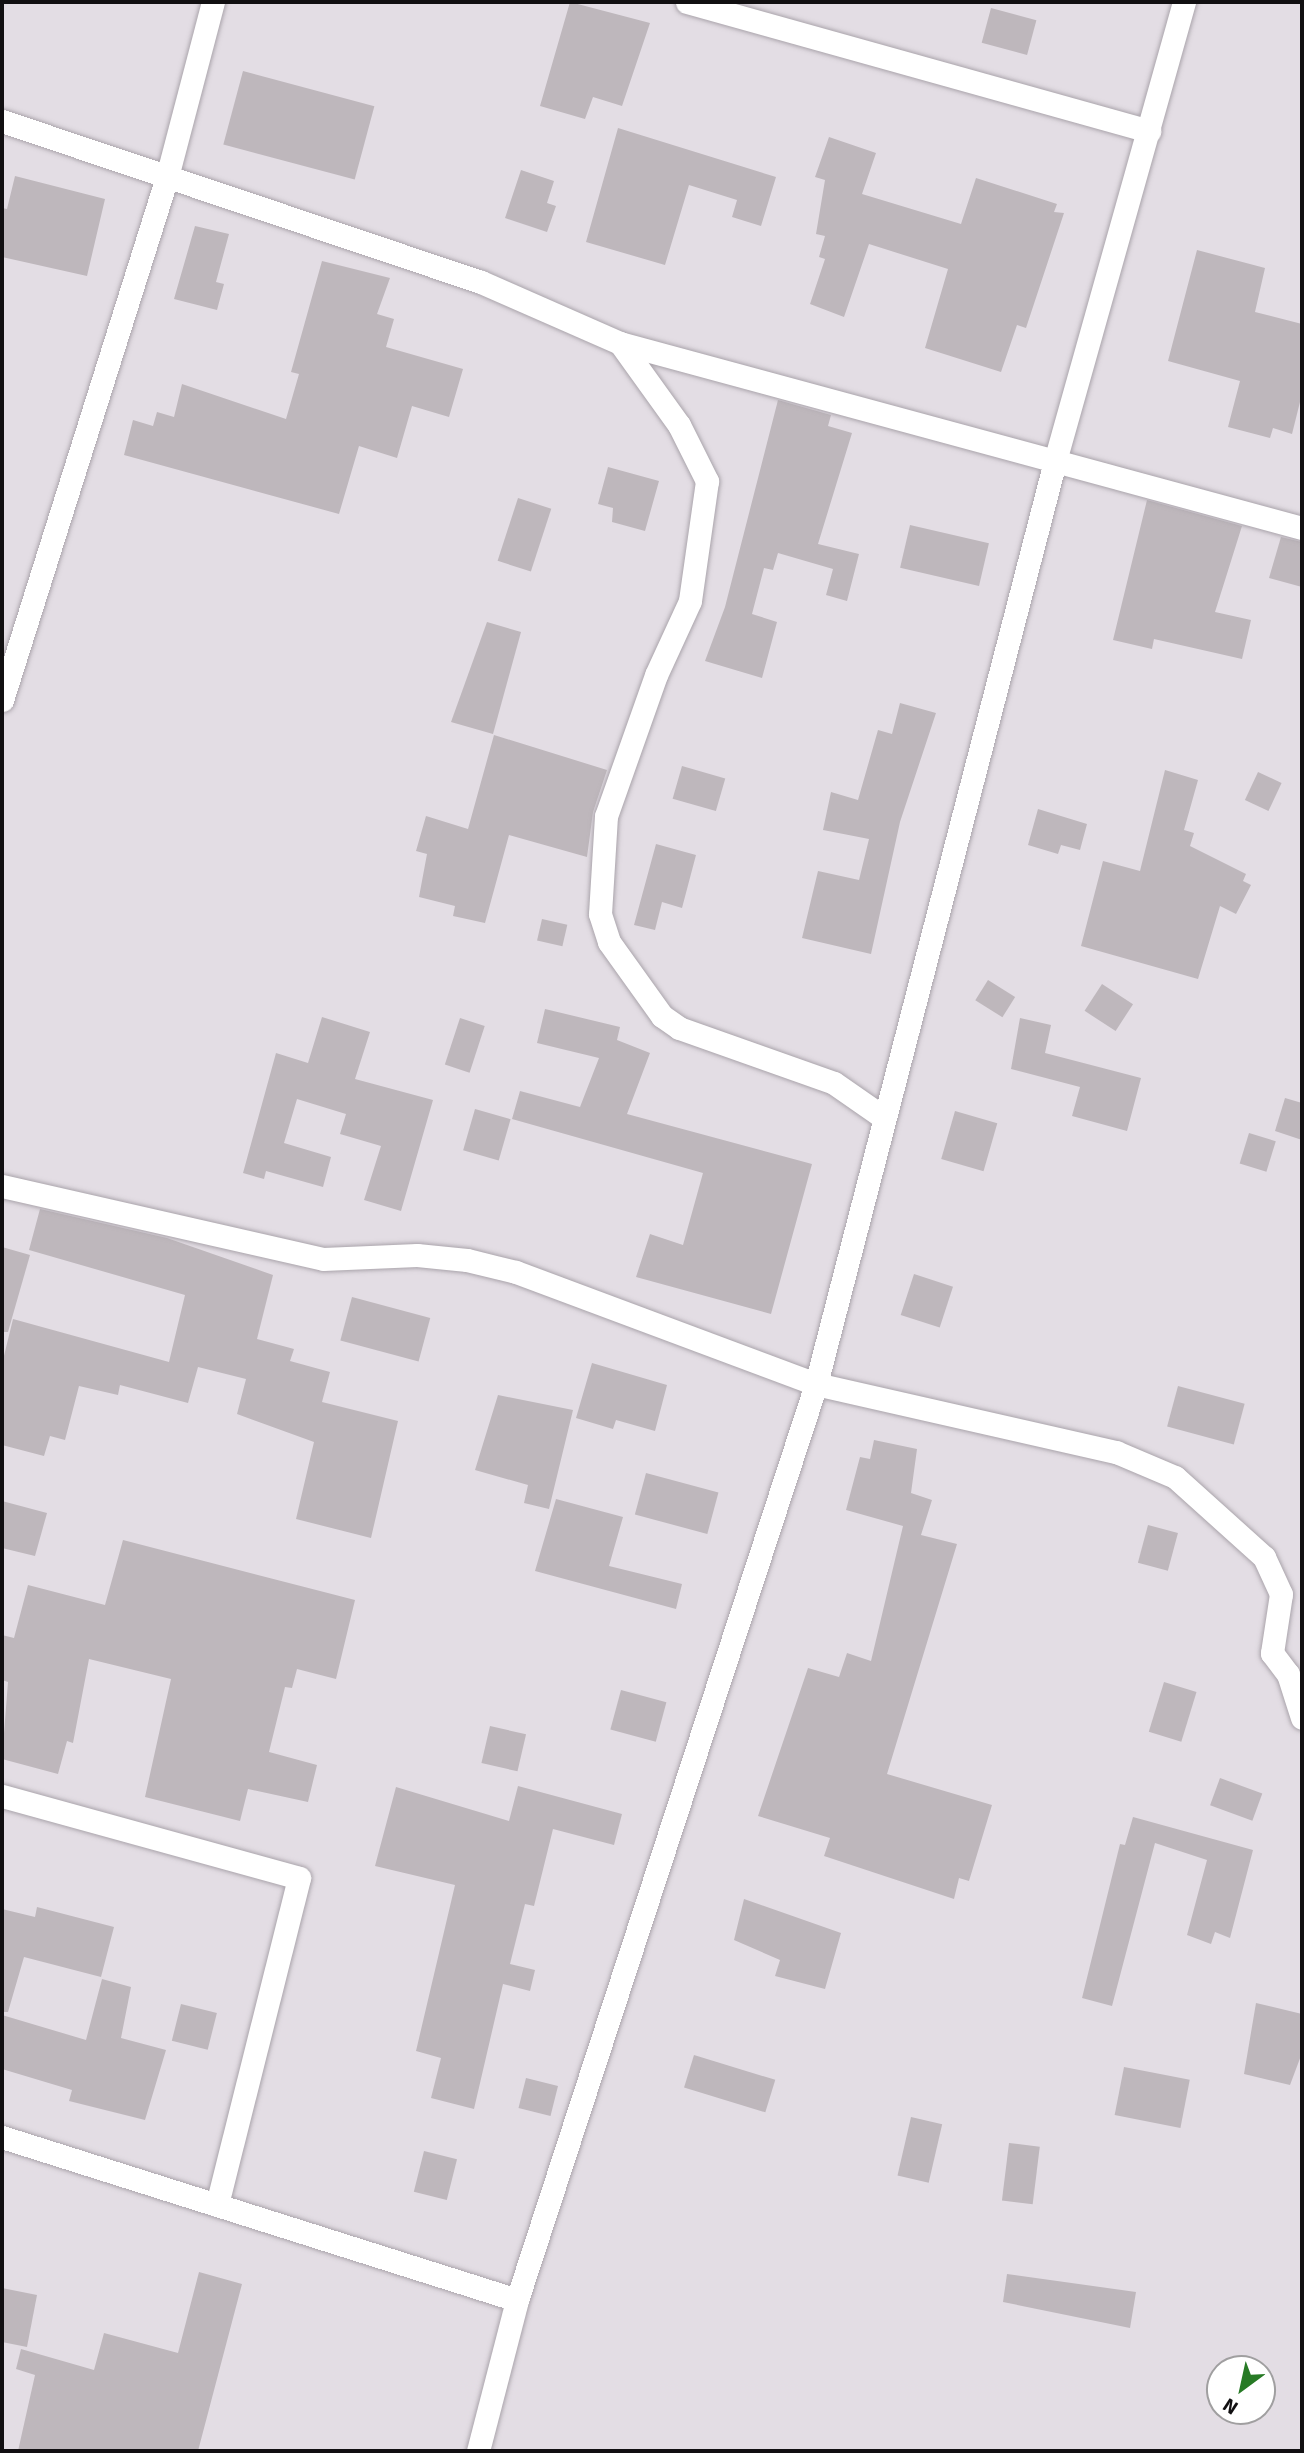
<!DOCTYPE html>
<style>
body{margin:0}
#map{position:relative;width:1304px;height:2453px;overflow:hidden;background:#e3dde4;font-family:Signika,sans-serif}
div>[style]{position:absolute}
.building>*{inset:0;background:#beb7bc;transform-origin:0 0}
.roads{filter:drop-shadow(0 0 2px #aaa4ab) drop-shadow(0 0 2px #aaa4ab)}
.street>*{height:23px;margin:-11.5px;padding:0 11.5px;transform-origin:11.5px;border-radius:11.5px;background:#fff}
span{translate:-50% -50%;white-space:nowrap;text-align:center;line-height:1.15;-webkit-text-stroke:7px #fff;paint-order:stroke}
.frame{position:absolute;inset:0;border:4px solid #110f11;pointer-events:none}
.north{position:absolute;left:1206px;top:2355px;width:70px;height:70px;box-sizing:border-box;background:#fff;border:2px solid #a09fa0;border-radius:50%;rotate:213deg;font-size:19px;font-weight:700;line-height:28px;text-align:center;color:#110f11}
.north::after{content:'';display:block;margin:auto;width:24px;height:32px;background:#277a25;clip-path:polygon(50% 0,100% 100%,50% 72%,0 100%)}
</style>
<div id="map">
<div class="building">
<i style="clip-path:polygon(570px 2px,650px 23px,622px 106px,593px 97px,585px 119px,540px 106px)"></i>
<i style="left:991px;top:8px;width:47px;height:36px;rotate:15deg"></i>
<i style="left:243px;top:71px;width:136px;height:76px;rotate:15deg"></i>
<i style="clip-path:polygon(618px 128px,776px 177px,761px 226px,732px 217px,737px 200px,689px 185px,665px 265px,586px 242px)"></i>
<i style="clip-path:polygon(829px 137px,876px 153px,862px 194px,961px 224px,976px 178px,1057px 204px,1054px 212px,1064px 213px,1026px 328px,1017px 325px,1001px 372px,925px 348px,948px 269px,869px 244px,844px 317px,810px 304px,825px 259px,819px 257px,825px 236px,816px 234px,825px 180px,815px 177px)"></i>
<i style="clip-path:polygon(521px 170px,554px 181px,547px 203px,556px 206px,547px 232px,505px 218px)"></i>
<i style="clip-path:polygon(15px 176px,105px 199px,87px 276px,2px 257px,2px 208px,7px 209px)"></i>
<i style="clip-path:polygon(195px 226px,229px 234px,216px 282px,224px 284px,217px 310px,174px 299px)"></i>
<i style="clip-path:polygon(1197px 250px,1265px 268px,1255px 312px,1302px 324px,1302px 394px,1292px 434px,1273px 428px,1270px 438px,1228px 427px,1240px 381px,1168px 361px)"></i>
<i style="clip-path:polygon(322px 261px,390px 278px,377px 314px,394px 319px,386px 347px,463px 369px,449px 417px,412px 406px,397px 458px,359px 446px,339px 514px,124px 455px,133px 420px,153px 426px,157px 412px,174px 417px,182px 384px,286px 419px,299px 374px,291px 372px)"></i>
<i style="clip-path:polygon(778px 400px,831px 415px,828px 426px,852px 433px,818px 544px,859px 554px,847px 601px,826px 595px,833px 569px,778px 553px,773px 570px,764px 568px,752px 614px,777px 622px,762px 678px,705px 661px,725px 607px)"></i>
<i style="clip-path:polygon(608px 467px,659px 481px,645px 531px,612px 522px,613px 508px,598px 504px)"></i>
<i style="left:518px;top:498px;width:35px;height:66px;rotate:18deg"></i>
<i style="clip-path:polygon(1147px 500px,1242px 526px,1215px 612px,1251px 620px,1242px 659px,1154px 639px,1152px 649px,1113px 640px)"></i>
<i style="left:910px;top:525px;width:81px;height:44px;rotate:13deg"></i>
<i style="clip-path:polygon(1281px 537px,1302px 542px,1302px 587px,1269px 578px)"></i>
<i style="clip-path:polygon(487px 622px,521px 632px,493px 734px,451px 722px)"></i>
<i style="clip-path:polygon(900px 703px,936px 713px,900px 822px,871px 954px,802px 938px,818px 871px,859px 880px,869px 839px,823px 830px,831px 792px,858px 800px,878px 730px,892px 734px)"></i>
<i style="clip-path:polygon(494px 735px,607px 770px,593px 812px,587px 857px,509px 835px,485px 923px,453px 916px,455px 906px,419px 897px,427px 854px,416px 851px,426px 816px,468px 829px)"></i>
<i style="left:682px;top:766px;width:45px;height:34px;rotate:16deg"></i>
<i style="clip-path:polygon(1165px 770px,1198px 780px,1184px 830px,1194px 833px,1190px 846px,1246px 874px,1243px 881px,1251px 885px,1236px 914px,1220px 906px,1198px 979px,1081px 946px,1103px 861px,1140px 871px)"></i>
<i style="left:1258px;top:772px;width:26px;height:31px;rotate:25deg"></i>
<i style="clip-path:polygon(1038px 809px,1087px 824px,1080px 850px,1061px 845px,1058px 854px,1028px 845px)"></i>
<i style="clip-path:polygon(656px 844px,696px 855px,682px 908px,662px 902px,655px 930px,634px 925px)"></i>
<i style="left:542px;top:919px;width:26px;height:22px;rotate:13deg"></i>
<i style="left:988px;top:980px;width:32px;height:24px;rotate:32deg"></i>
<i style="left:1102px;top:984px;width:37px;height:32px;rotate:33deg"></i>
<i style="clip-path:polygon(545px 1009px,620px 1027px,617px 1040px,650px 1053px,627px 1114px,812px 1164px,771px 1314px,636px 1277px,650px 1234px,683px 1245px,703px 1173px,512px 1119px,520px 1091px,580px 1107px,599px 1058px,537px 1043px)"></i>
<i style="clip-path:polygon(322px 1017px,370px 1032px,355px 1079px,433px 1100px,401px 1211px,364px 1200px,381px 1146px,340px 1134px,346px 1114px,297px 1099px,284px 1143px,331px 1157px,323px 1187px,266px 1171px,264px 1179px,243px 1173px,276px 1053px,308px 1063px)"></i>
<i style="left:460px;top:1018px;width:26px;height:49px;rotate:18deg"></i>
<i style="clip-path:polygon(1020px 1018px,1051px 1025px,1045px 1053px,1141px 1078px,1127px 1131px,1072px 1116px,1080px 1087px,1011px 1069px)"></i>
<i style="clip-path:polygon(1285px 1098px,1302px 1103px,1302px 1140px,1275px 1131px)"></i>
<i style="left:475px;top:1109px;width:37px;height:43px;rotate:16deg"></i>
<i style="left:955px;top:1111px;width:44px;height:50px;rotate:16deg"></i>
<i style="left:1249px;top:1133px;width:28px;height:32px;rotate:17deg"></i>
<i style="clip-path:polygon(40px 1209px,167px 1238px,273px 1275px,257px 1339px,294px 1349px,290px 1361px,330px 1372px,322px 1402px,398px 1421px,371px 1538px,296px 1519px,314px 1442px,237px 1414px,246px 1379px,198px 1367px,188px 1403px,120px 1385px,118px 1395px,79px 1386px,65px 1440px,50px 1436px,44px 1456px,2px 1445px,2px 1364px,13px 1319px,169px 1362px,185px 1295px,29px 1250px)"></i>
<i style="clip-path:polygon(2px 1247px,30px 1255px,8px 1332px,2px 1332px)"></i>
<i style="left:914px;top:1274px;width:41px;height:43px;rotate:18deg"></i>
<i style="left:352px;top:1297px;width:81px;height:45px;rotate:15deg"></i>
<i style="clip-path:polygon(592px 1363px,667px 1385px,655px 1431px,616px 1420px,613px 1429px,576px 1418px)"></i>
<i style="left:1178px;top:1386px;width:69px;height:42px;rotate:15deg"></i>
<i style="clip-path:polygon(498px 1395px,573px 1410px,549px 1509px,524px 1503px,528px 1485px,475px 1470px)"></i>
<i style="clip-path:polygon(874px 1440px,917px 1449px,911px 1493px,932px 1500px,921px 1535px,957px 1544px,887px 1774px,992px 1805px,969px 1881px,959px 1878px,954px 1899px,824px 1856px,830px 1838px,758px 1816px,808px 1668px,839px 1677px,847px 1653px,871px 1661px,903px 1526px,846px 1510px,860px 1457px,870px 1459px)"></i>
<i style="left:646px;top:1473px;width:75px;height:43px;rotate:15deg"></i>
<i style="clip-path:polygon(556px 1499px,623px 1517px,609px 1566px,682px 1584px,676px 1609px,535px 1571px)"></i>
<i style="clip-path:polygon(2px 1501px,47px 1513px,35px 1556px,2px 1548px)"></i>
<i style="left:1148px;top:1525px;width:31px;height:39px;rotate:15deg"></i>
<i style="clip-path:polygon(123px 1540px,355px 1600px,336px 1679px,297px 1669px,292px 1688px,285px 1687px,269px 1752px,317px 1765px,308px 1802px,248px 1789px,240px 1821px,145px 1797px,171px 1679px,89px 1659px,73px 1743px,67px 1741px,58px 1774px,2px 1759px,8px 1682px,2px 1680px,2px 1635px,14px 1638px,28px 1585px,105px 1605px)"></i>
<i style="left:1164px;top:1682px;width:34px;height:52px;rotate:17deg"></i>
<i style="left:621px;top:1690px;width:47px;height:41px;rotate:15deg"></i>
<i style="left:490px;top:1726px;width:37px;height:38px;rotate:13deg"></i>
<i style="left:1220px;top:1778px;width:45px;height:29px;rotate:20deg"></i>
<i style="clip-path:polygon(518px 1786px,622px 1814px,614px 1845px,553px 1829px,534px 1906px,525px 1904px,510px 1964px,535px 1970px,530px 1991px,503px 1984px,474px 2109px,431px 2098px,441px 2058px,416px 2051px,455px 1885px,375px 1866px,396px 1787px,509px 1821px)"></i>
<i style="clip-path:polygon(1133px 1817px,1253px 1850px,1230px 1938px,1215px 1932px,1211px 1944px,1187px 1935px,1207px 1860px,1155px 1843px,1112px 2006px,1082px 1998px,1120px 1844px,1125px 1845px)"></i>
<i style="clip-path:polygon(744px 1899px,841px 1933px,825px 1989px,775px 1976px,780px 1960px,734px 1940px)"></i>
<i style="clip-path:polygon(37px 1907px,114px 1927px,101px 1977px,24px 1957px,8px 2012px,2px 2012px,2px 1909px,35px 1917px)"></i>
<i style="clip-path:polygon(102px 1979px,131px 1987px,121px 2038px,166px 2050px,145px 2120px,69px 2101px,72px 2090px,2px 2069px,2px 2015px,86px 2040px)"></i>
<i style="clip-path:polygon(1256px 2003px,1302px 2014px,1302px 2053px,1290px 2085px,1244px 2074px)"></i>
<i style="left:181px;top:2004px;width:37px;height:38px;rotate:14deg"></i>
<i style="left:694px;top:2055px;width:85px;height:34px;rotate:17deg"></i>
<i style="left:1124px;top:2067px;width:67px;height:49px;rotate:11deg"></i>
<i style="left:526px;top:2078px;width:33px;height:31px;rotate:14deg"></i>
<i style="left:911px;top:2117px;width:32px;height:60px;rotate:13deg"></i>
<i style="left:1009px;top:2143px;width:31px;height:58px;rotate:7deg"></i>
<i style="left:424px;top:2151px;width:34px;height:42px;rotate:14deg"></i>
<i style="clip-path:polygon(199px 2272px,242px 2284px,198px 2451px,18px 2451px,35px 2375px,16px 2369px,21px 2349px,94px 2370px,104px 2333px,178px 2353px)"></i>
<i style="clip-path:polygon(1007px 2274px,1136px 2292px,1130px 2328px,1003px 2302px)"></i>
<i style="clip-path:polygon(2px 2288px,37px 2295px,27px 2347px,2px 2342px)"></i>
</div>
<div class="roads">
<div class="street">
<i style="left:687px;top:2px;width:480px;rotate:15.6deg"></i>
<i style="left:2px;top:121px;width:505px;rotate:18.58deg"></i>
<i style="left:481px;top:282px;width:152px;rotate:23.7deg"></i>
<i style="left:620px;top:343px;width:707px;rotate:15.18deg"></i>
<i style="left:620px;top:343px;width:101px;rotate:54.3deg"></i>
<i style="left:679px;top:425px;width:63px;rotate:63.4deg"></i>
<i style="left:707px;top:481px;width:121px;rotate:98.1deg"></i>
<i style="left:690px;top:601px;width:81px;rotate:114.7deg"></i>
<i style="left:656px;top:675px;width:150px;rotate:109.5deg"></i>
<i style="left:606px;top:816px;width:98px;rotate:93.5deg"></i>
<i style="left:600px;top:914px;width:29px;rotate:72deg"></i>
<i style="left:609px;top:942px;width:91px;rotate:54.4deg"></i>
<i style="left:662px;top:1016px;width:21px;rotate:35deg"></i>
<i style="left:679px;top:1028px;width:164px;rotate:19.5deg"></i>
<i style="left:834px;top:1083px;width:60px;rotate:34.8deg"></i>
<i style="left:2px;top:700px;width:548px;rotate:-72.49deg"></i>
<i style="left:167px;top:177px;width:181px;rotate:-75.3deg"></i>
<i style="left:2px;top:1186px;width:329px;rotate:12.8deg"></i>
<i style="left:323px;top:1259px;width:94px;rotate:-2.4deg"></i>
<i style="left:417px;top:1255px;width:50px;rotate:5.7deg"></i>
<i style="left:467px;top:1260px;width:50px;rotate:13.8deg"></i>
<i style="left:516px;top:1272px;width:320px;rotate:20.5deg"></i>
<i style="left:816px;top:1384px;width:308px;rotate:12.8deg"></i>
<i style="left:1116px;top:1452px;width:64px;rotate:23deg"></i>
<i style="left:1175px;top:1477px;width:120px;rotate:42deg"></i>
<i style="left:1264px;top:1557px;width:41px;rotate:65.3deg"></i>
<i style="left:1281px;top:1594px;width:60px;rotate:98.7deg"></i>
<i style="left:1272px;top:1653px;width:26px;rotate:53deg"></i>
<i style="left:1288px;top:1674px;width:46px;rotate:72.3deg"></i>
<i style="left:2px;top:1796px;width:308px;rotate:15.4deg"></i>
<i style="left:299px;top:1878px;width:337px;rotate:104.1deg"></i>
<i style="left:2px;top:2137px;width:540px;rotate:17.56deg"></i>
<i style="left:478px;top:2451px;width:156px;rotate:-75.5deg"></i>
<i style="left:517px;top:2300px;width:964px;rotate:-71.92deg"></i>
<i style="left:816px;top:1384px;width:953px;rotate:-75.48deg"></i>
<i style="left:1055px;top:461px;width:477px;rotate:-74.3deg"></i>
</div>
</div>
<div class="frame"></div>
<div class="north">N</div>
</div>
